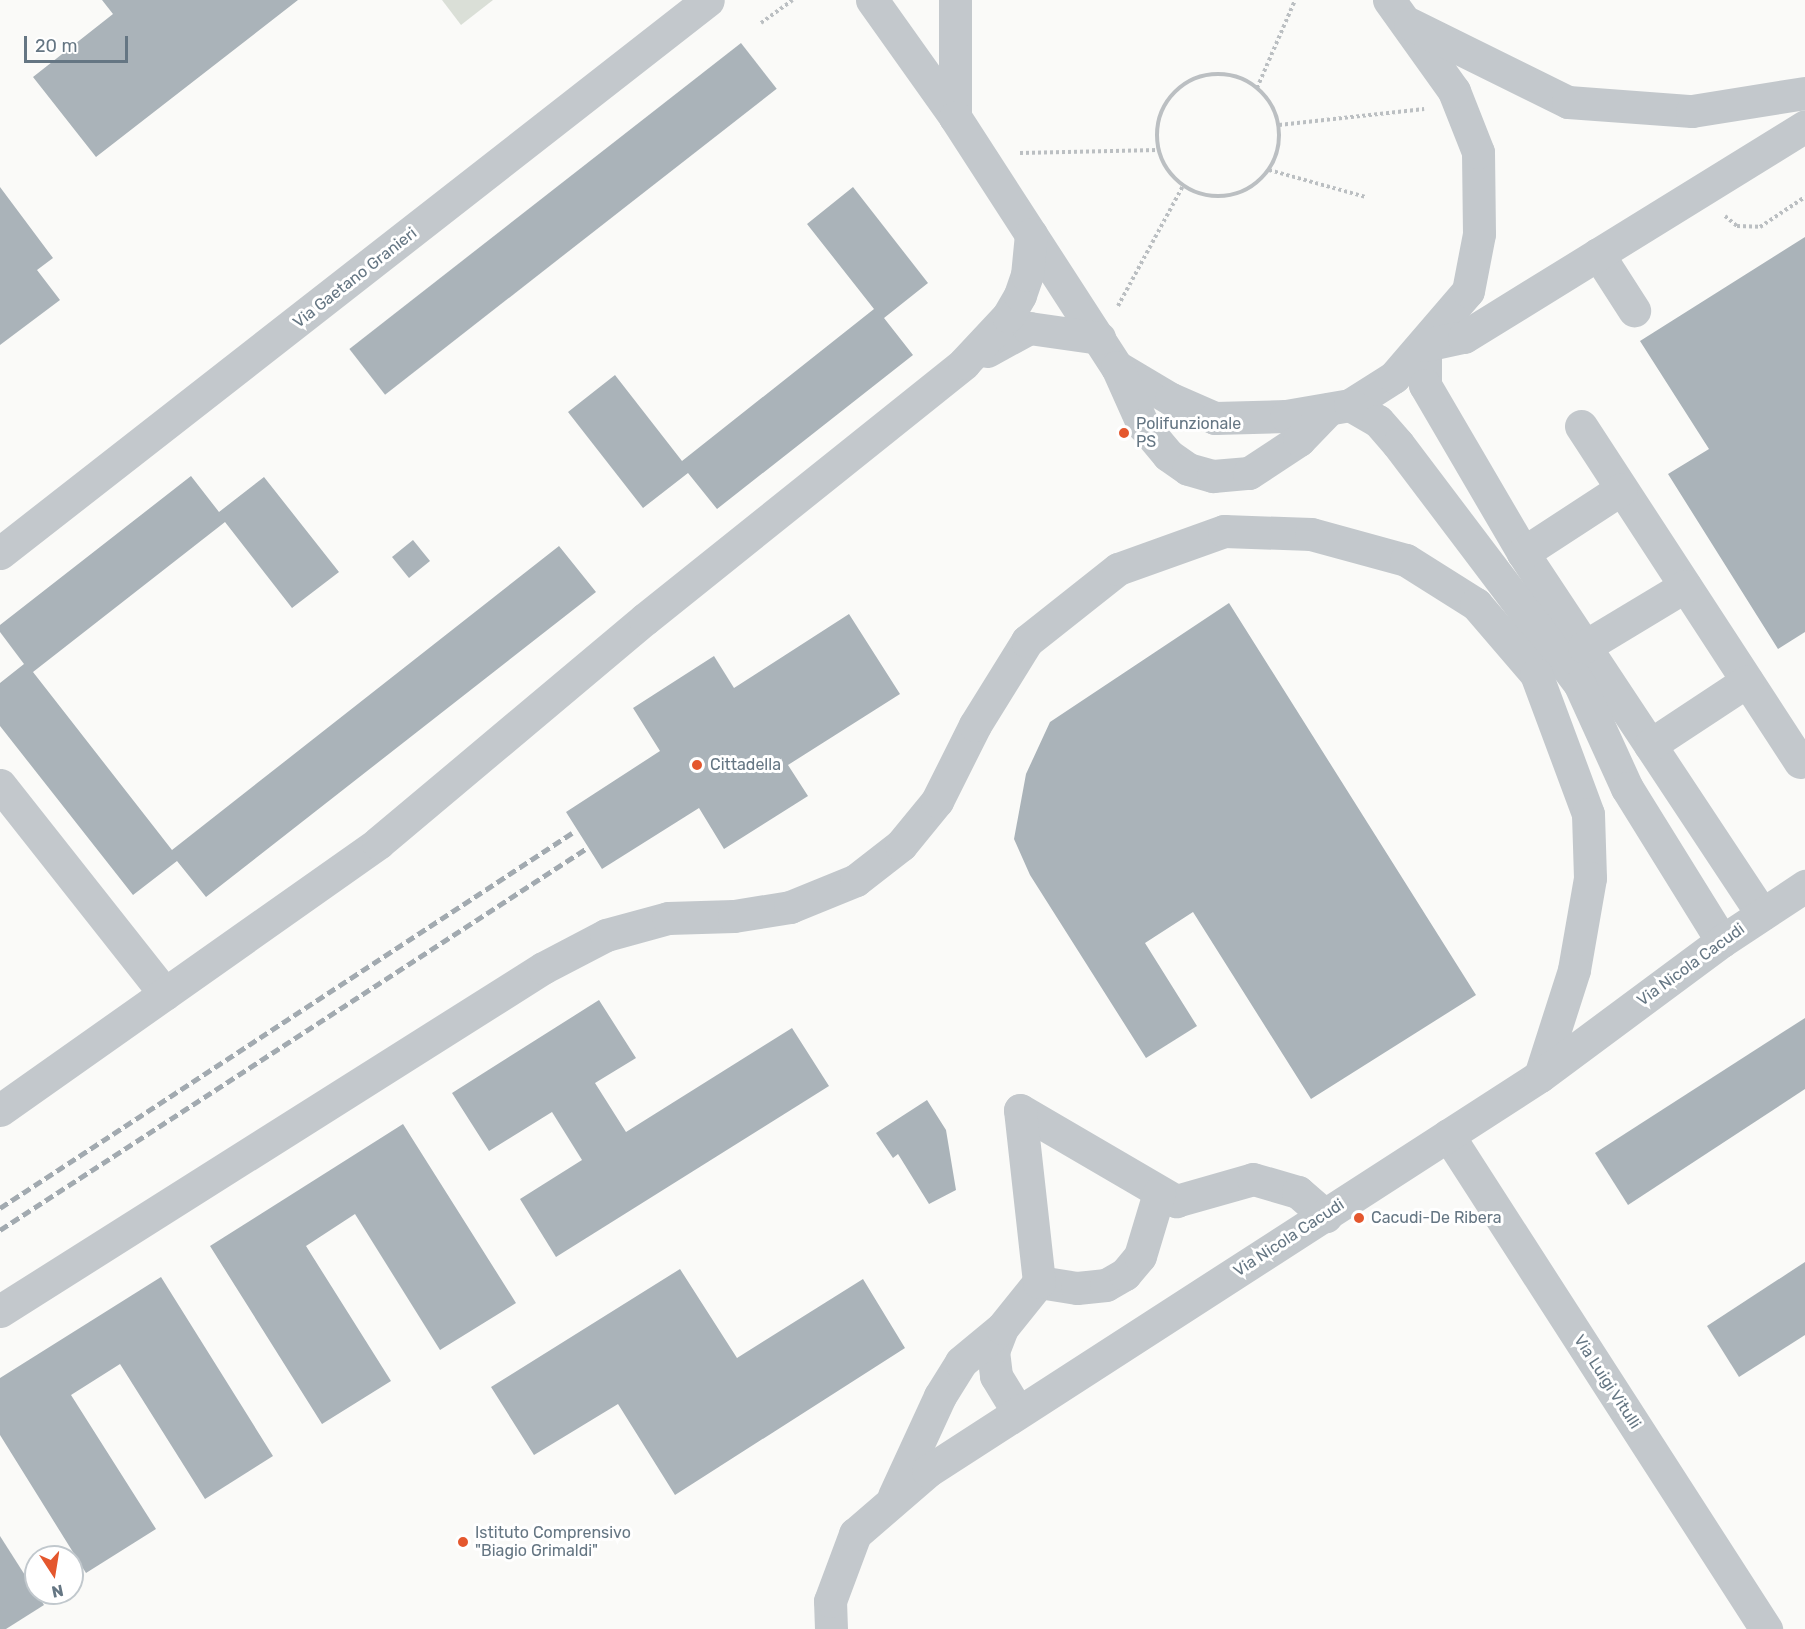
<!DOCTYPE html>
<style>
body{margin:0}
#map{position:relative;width:1805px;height:1629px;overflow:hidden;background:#fafaf8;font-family:Rubik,sans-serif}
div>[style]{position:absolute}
.green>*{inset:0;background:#dadfd7}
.building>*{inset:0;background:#aab3b9;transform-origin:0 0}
.path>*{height:4px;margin-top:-2px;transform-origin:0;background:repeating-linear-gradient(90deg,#bbbfc2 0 3px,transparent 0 6px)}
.path>.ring{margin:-2px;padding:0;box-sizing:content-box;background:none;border:4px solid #bbbfc2;border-radius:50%}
.minor>*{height:33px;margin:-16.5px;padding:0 16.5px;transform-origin:16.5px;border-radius:16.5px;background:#c3c8cc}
.rail>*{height:4.5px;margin-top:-2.25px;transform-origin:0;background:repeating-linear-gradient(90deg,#a2aab0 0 9px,transparent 0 13.5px)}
.dots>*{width:16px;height:16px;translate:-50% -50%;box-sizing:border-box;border:3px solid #fff;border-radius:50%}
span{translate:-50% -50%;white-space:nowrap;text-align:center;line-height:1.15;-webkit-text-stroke:6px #fff;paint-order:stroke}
.street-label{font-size:16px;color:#657683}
.poi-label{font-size:16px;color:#657683}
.left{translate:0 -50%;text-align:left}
.north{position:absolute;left:24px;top:1545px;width:60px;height:60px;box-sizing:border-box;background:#fff;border:2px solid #c1c8cd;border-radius:50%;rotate:168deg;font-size:16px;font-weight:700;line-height:24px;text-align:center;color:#657683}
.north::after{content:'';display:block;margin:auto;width:21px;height:27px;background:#e4572e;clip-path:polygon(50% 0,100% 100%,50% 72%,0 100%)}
.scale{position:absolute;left:24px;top:36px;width:104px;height:27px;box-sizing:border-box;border:3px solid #657683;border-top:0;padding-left:8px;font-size:18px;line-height:21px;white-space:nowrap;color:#657683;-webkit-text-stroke:4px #fff;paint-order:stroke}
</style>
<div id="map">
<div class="green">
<i style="clip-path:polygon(442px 0,493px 0,461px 25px)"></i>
</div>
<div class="building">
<i style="clip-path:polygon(102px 0,298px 0,96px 157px,33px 77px,113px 14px)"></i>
<i style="left:741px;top:43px;width:58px;height:497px;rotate:52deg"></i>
<i style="clip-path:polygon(0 187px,53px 258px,37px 270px,60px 300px,0 345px)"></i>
<i style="clip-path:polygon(853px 187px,928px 283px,884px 318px,913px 355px,717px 509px,688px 473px,643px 508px,568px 412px,615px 375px,682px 461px,874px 309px,807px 224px)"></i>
<i style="clip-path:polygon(1805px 237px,1805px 632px,1778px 649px,1668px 474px,1709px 449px,1640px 341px)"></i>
<i style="clip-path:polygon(191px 476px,219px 512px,264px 477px,339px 572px,292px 608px,225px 522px,33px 672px,172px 850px,559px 546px,596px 592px,206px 897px,177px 861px,133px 895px,0 726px,0 683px,24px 664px,0 632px,0 625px)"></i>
<i style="left:413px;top:540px;width:27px;height:27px;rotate:51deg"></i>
<i style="clip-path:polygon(1229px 603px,1476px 995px,1311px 1099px,1193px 912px,1145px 943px,1197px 1026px,1146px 1058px,1030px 875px,1014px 839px,1026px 774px,1050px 722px)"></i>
<i style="clip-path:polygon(849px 614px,900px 694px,788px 765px,808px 796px,724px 849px,699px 808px,602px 869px,566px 812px,660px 751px,633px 708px,714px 656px,734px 688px)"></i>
<i style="clip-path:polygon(599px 1000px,636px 1058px,595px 1083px,626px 1132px,792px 1028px,829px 1086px,556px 1257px,520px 1199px,582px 1160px,552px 1112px,489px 1151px,452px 1093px)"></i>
<i style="clip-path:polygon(1805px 1018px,1805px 1089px,1628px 1205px,1595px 1153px)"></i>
<i style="clip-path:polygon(927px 1100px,946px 1130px,956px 1190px,929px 1204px,898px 1154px,893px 1158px,876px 1133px)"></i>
<i style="clip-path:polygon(403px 1124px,516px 1303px,440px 1350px,355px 1214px,306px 1246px,391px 1381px,322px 1424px,210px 1246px)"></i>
<i style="clip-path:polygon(1805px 1262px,1805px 1335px,1739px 1377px,1707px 1326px)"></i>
<i style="clip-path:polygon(680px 1269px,737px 1358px,863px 1279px,905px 1348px,675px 1495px,618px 1404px,534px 1455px,491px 1387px)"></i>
<i style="clip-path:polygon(161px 1277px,273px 1456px,205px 1499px,120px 1364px,71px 1395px,156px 1529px,86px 1573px,0 1435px,0 1378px)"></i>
<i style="clip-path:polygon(0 1536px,44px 1605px,6px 1629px,0 1629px)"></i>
</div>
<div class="path">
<i style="left:761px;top:23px;width:39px;rotate:-36deg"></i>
<i class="ring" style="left:1157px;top:74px;width:118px;height:118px"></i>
<i style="left:1257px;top:88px;width:96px;rotate:-66.6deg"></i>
<i style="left:1279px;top:125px;width:146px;rotate:-6.3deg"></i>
<i style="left:1020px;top:153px;width:138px;rotate:-1.2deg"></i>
<i style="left:1269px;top:170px;width:101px;rotate:15.6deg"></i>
<i style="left:1725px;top:216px;width:16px;rotate:40deg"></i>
<i style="left:1737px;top:226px;width:23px;rotate:2deg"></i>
<i style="left:1760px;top:227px;width:54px;rotate:-33.7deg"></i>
<i style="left:1118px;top:306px;width:136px;rotate:-61.6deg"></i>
</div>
<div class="minor">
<i style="left:872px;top:0;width:143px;rotate:54.6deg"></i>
<i style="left:955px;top:0;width:117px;rotate:90deg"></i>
<i style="left:955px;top:117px;width:298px;rotate:57.1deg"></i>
<i style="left:1117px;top:367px;width:63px;rotate:30.7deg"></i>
<i style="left:1171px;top:399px;width:48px;rotate:23.4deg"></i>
<i style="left:1215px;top:418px;width:71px;rotate:-1.6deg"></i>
<i style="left:1286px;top:416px;width:65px;rotate:-9.8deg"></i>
<i style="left:1350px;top:405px;width:52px;rotate:-32.5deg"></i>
<i style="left:1394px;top:377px;width:113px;rotate:-49.3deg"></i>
<i style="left:1468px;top:291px;width:58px;rotate:-79.1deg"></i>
<i style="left:1479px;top:234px;width:82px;rotate:-90.7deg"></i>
<i style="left:1478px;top:152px;width:66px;rotate:-111.5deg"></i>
<i style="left:1454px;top:91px;width:112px;rotate:-125.5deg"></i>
<i style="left:1410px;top:24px;width:176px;rotate:26.3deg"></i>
<i style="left:1568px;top:102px;width:124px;rotate:4.2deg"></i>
<i style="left:1692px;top:111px;width:114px;rotate:-9.1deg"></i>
<i style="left:1598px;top:254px;width:67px;rotate:57.3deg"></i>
<i style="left:1425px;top:345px;width:40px;rotate:90deg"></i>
<i style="left:1425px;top:385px;width:194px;rotate:59.7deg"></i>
<i style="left:1523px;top:553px;width:433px;rotate:56.5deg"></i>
<i style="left:1425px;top:345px;width:40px;rotate:-12deg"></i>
<i style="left:1464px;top:337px;width:401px;rotate:-31.7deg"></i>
<i style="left:987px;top:351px;width:48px;rotate:-28.7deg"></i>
<i style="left:1029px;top:328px;width:71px;rotate:8.1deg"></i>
<i style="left:1117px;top:367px;width:64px;rotate:65.9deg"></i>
<i style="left:1143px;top:425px;width:39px;rotate:50deg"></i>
<i style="left:1168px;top:455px;width:24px;rotate:35deg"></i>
<i style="left:1188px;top:469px;width:26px;rotate:16deg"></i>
<i style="left:1213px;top:476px;width:36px;rotate:-5deg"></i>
<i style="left:1249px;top:473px;width:60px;rotate:-33.4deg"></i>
<i style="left:1299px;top:440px;width:43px;rotate:-45.9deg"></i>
<i style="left:1350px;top:405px;width:32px;rotate:30deg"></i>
<i style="left:1378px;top:421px;width:30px;rotate:49deg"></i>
<i style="left:1398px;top:444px;width:302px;rotate:52.9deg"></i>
<i style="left:1580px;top:685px;width:113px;rotate:65.5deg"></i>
<i style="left:1627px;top:788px;width:180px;rotate:58.2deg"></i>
<i style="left:1581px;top:426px;width:401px;rotate:56.9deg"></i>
<i style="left:0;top:553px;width:898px;rotate:-37.99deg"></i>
<i style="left:1523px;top:553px;width:117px;rotate:-33.1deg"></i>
<i style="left:1584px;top:647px;width:118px;rotate:-31.1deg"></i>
<i style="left:1650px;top:745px;width:116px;rotate:-33.4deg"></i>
<i style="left:0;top:785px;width:266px;rotate:51.7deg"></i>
<i style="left:0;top:1110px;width:463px;rotate:-35.2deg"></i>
<i style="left:378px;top:843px;width:349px;rotate:-40deg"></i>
<i style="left:645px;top:619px;width:409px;rotate:-38.7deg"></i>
<i style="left:964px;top:363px;width:64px;rotate:-46.9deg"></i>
<i style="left:1008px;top:316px;width:24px;rotate:-60deg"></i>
<i style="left:1020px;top:295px;width:21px;rotate:-71deg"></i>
<i style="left:1027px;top:275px;width:41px;rotate:-84.4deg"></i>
<i style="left:1020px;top:1110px;width:181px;rotate:30.3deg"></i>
<i style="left:1176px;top:1201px;width:80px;rotate:-15.9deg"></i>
<i style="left:1253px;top:1179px;width:47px;rotate:16.1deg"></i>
<i style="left:1298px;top:1192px;width:37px;rotate:41deg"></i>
<i style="left:1448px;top:1135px;width:588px;rotate:57.23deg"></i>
<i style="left:1039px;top:1282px;width:38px;rotate:9deg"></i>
<i style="left:1077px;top:1288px;width:29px;rotate:-6deg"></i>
<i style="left:1106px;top:1285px;width:22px;rotate:-30deg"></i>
<i style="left:1125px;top:1274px;width:23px;rotate:-50deg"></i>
<i style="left:1140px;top:1256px;width:66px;rotate:-73.2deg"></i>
<i style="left:0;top:1311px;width:642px;rotate:-32.28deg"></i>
<i style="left:543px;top:968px;width:71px;rotate:-27.6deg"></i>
<i style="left:606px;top:935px;width:64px;rotate:-15.3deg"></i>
<i style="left:668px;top:918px;width:66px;rotate:-1.7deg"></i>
<i style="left:734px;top:916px;width:57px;rotate:-9.1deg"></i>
<i style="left:790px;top:907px;width:71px;rotate:-22.2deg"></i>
<i style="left:856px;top:880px;width:57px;rotate:-37.9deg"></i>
<i style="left:901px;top:845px;width:57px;rotate:-50.7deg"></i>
<i style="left:937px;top:801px;width:85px;rotate:-63.4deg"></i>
<i style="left:975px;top:725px;width:99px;rotate:-58.2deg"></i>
<i style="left:1027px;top:641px;width:116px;rotate:-38.4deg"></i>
<i style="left:1118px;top:569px;width:113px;rotate:-19.7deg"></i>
<i style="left:1224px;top:531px;width:87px;rotate:2deg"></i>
<i style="left:1311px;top:534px;width:98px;rotate:15.3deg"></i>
<i style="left:1406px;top:560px;width:83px;rotate:32.2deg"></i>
<i style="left:1476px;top:604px;width:92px;rotate:49.4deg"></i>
<i style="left:1536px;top:674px;width:149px;rotate:69.6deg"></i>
<i style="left:1588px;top:814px;width:64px;rotate:88.2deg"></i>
<i style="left:1590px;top:878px;width:93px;rotate:99.9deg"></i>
<i style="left:1574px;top:970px;width:111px;rotate:107.8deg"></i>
<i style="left:1002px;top:1328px;width:25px;rotate:111deg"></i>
<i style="left:993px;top:1351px;width:25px;rotate:83deg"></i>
<i style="left:996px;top:1376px;width:42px;rotate:58.6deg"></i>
<i style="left:894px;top:1496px;width:110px;rotate:-65.3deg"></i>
<i style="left:940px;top:1396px;width:40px;rotate:-58deg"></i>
<i style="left:961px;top:1362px;width:53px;rotate:-39.7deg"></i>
<i style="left:1002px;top:1328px;width:59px;rotate:-51.2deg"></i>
<i style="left:1039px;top:1282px;width:173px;rotate:-96.3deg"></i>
<i style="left:831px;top:1629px;width:28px;rotate:-92deg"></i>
<i style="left:830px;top:1601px;width:72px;rotate:-69.5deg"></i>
<i style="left:855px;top:1534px;width:96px;rotate:-40.8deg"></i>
<i style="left:928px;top:1471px;width:728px;rotate:-32.84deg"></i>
<i style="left:1540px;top:1076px;width:227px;rotate:-36.6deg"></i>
<i style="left:1722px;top:941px;width:100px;rotate:-33.5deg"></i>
</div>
<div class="rail">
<i style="left:0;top:1208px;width:684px;rotate:-33.25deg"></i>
<i style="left:0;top:1230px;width:700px;rotate:-33.05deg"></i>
</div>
<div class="dots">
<i style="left:1124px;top:433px;background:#e4572e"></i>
<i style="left:697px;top:765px;background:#e4572e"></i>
<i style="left:1359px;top:1218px;background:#e4572e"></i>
<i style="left:463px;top:1542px;background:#e4572e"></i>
</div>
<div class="street-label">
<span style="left:355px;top:278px;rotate:-38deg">Via Gaetano Granieri</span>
<span style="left:1691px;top:965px;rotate:-36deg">Via Nicola Cacudi</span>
<span style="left:1289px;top:1238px;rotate:-33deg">Via Nicola Cacudi</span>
<span style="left:1607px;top:1382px;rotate:57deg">Via Luigi Vitulli</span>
</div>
<div class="poi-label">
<span class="left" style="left:1136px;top:433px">Polifunzionale<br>PS</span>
<span class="left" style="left:710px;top:765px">Cittadella</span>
<span class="left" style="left:1371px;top:1218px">Cacudi-De Ribera</span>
<span class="left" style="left:475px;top:1542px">Istituto Comprensivo<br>"Biagio Grimaldi"</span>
</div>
<div class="north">N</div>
<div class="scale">20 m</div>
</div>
